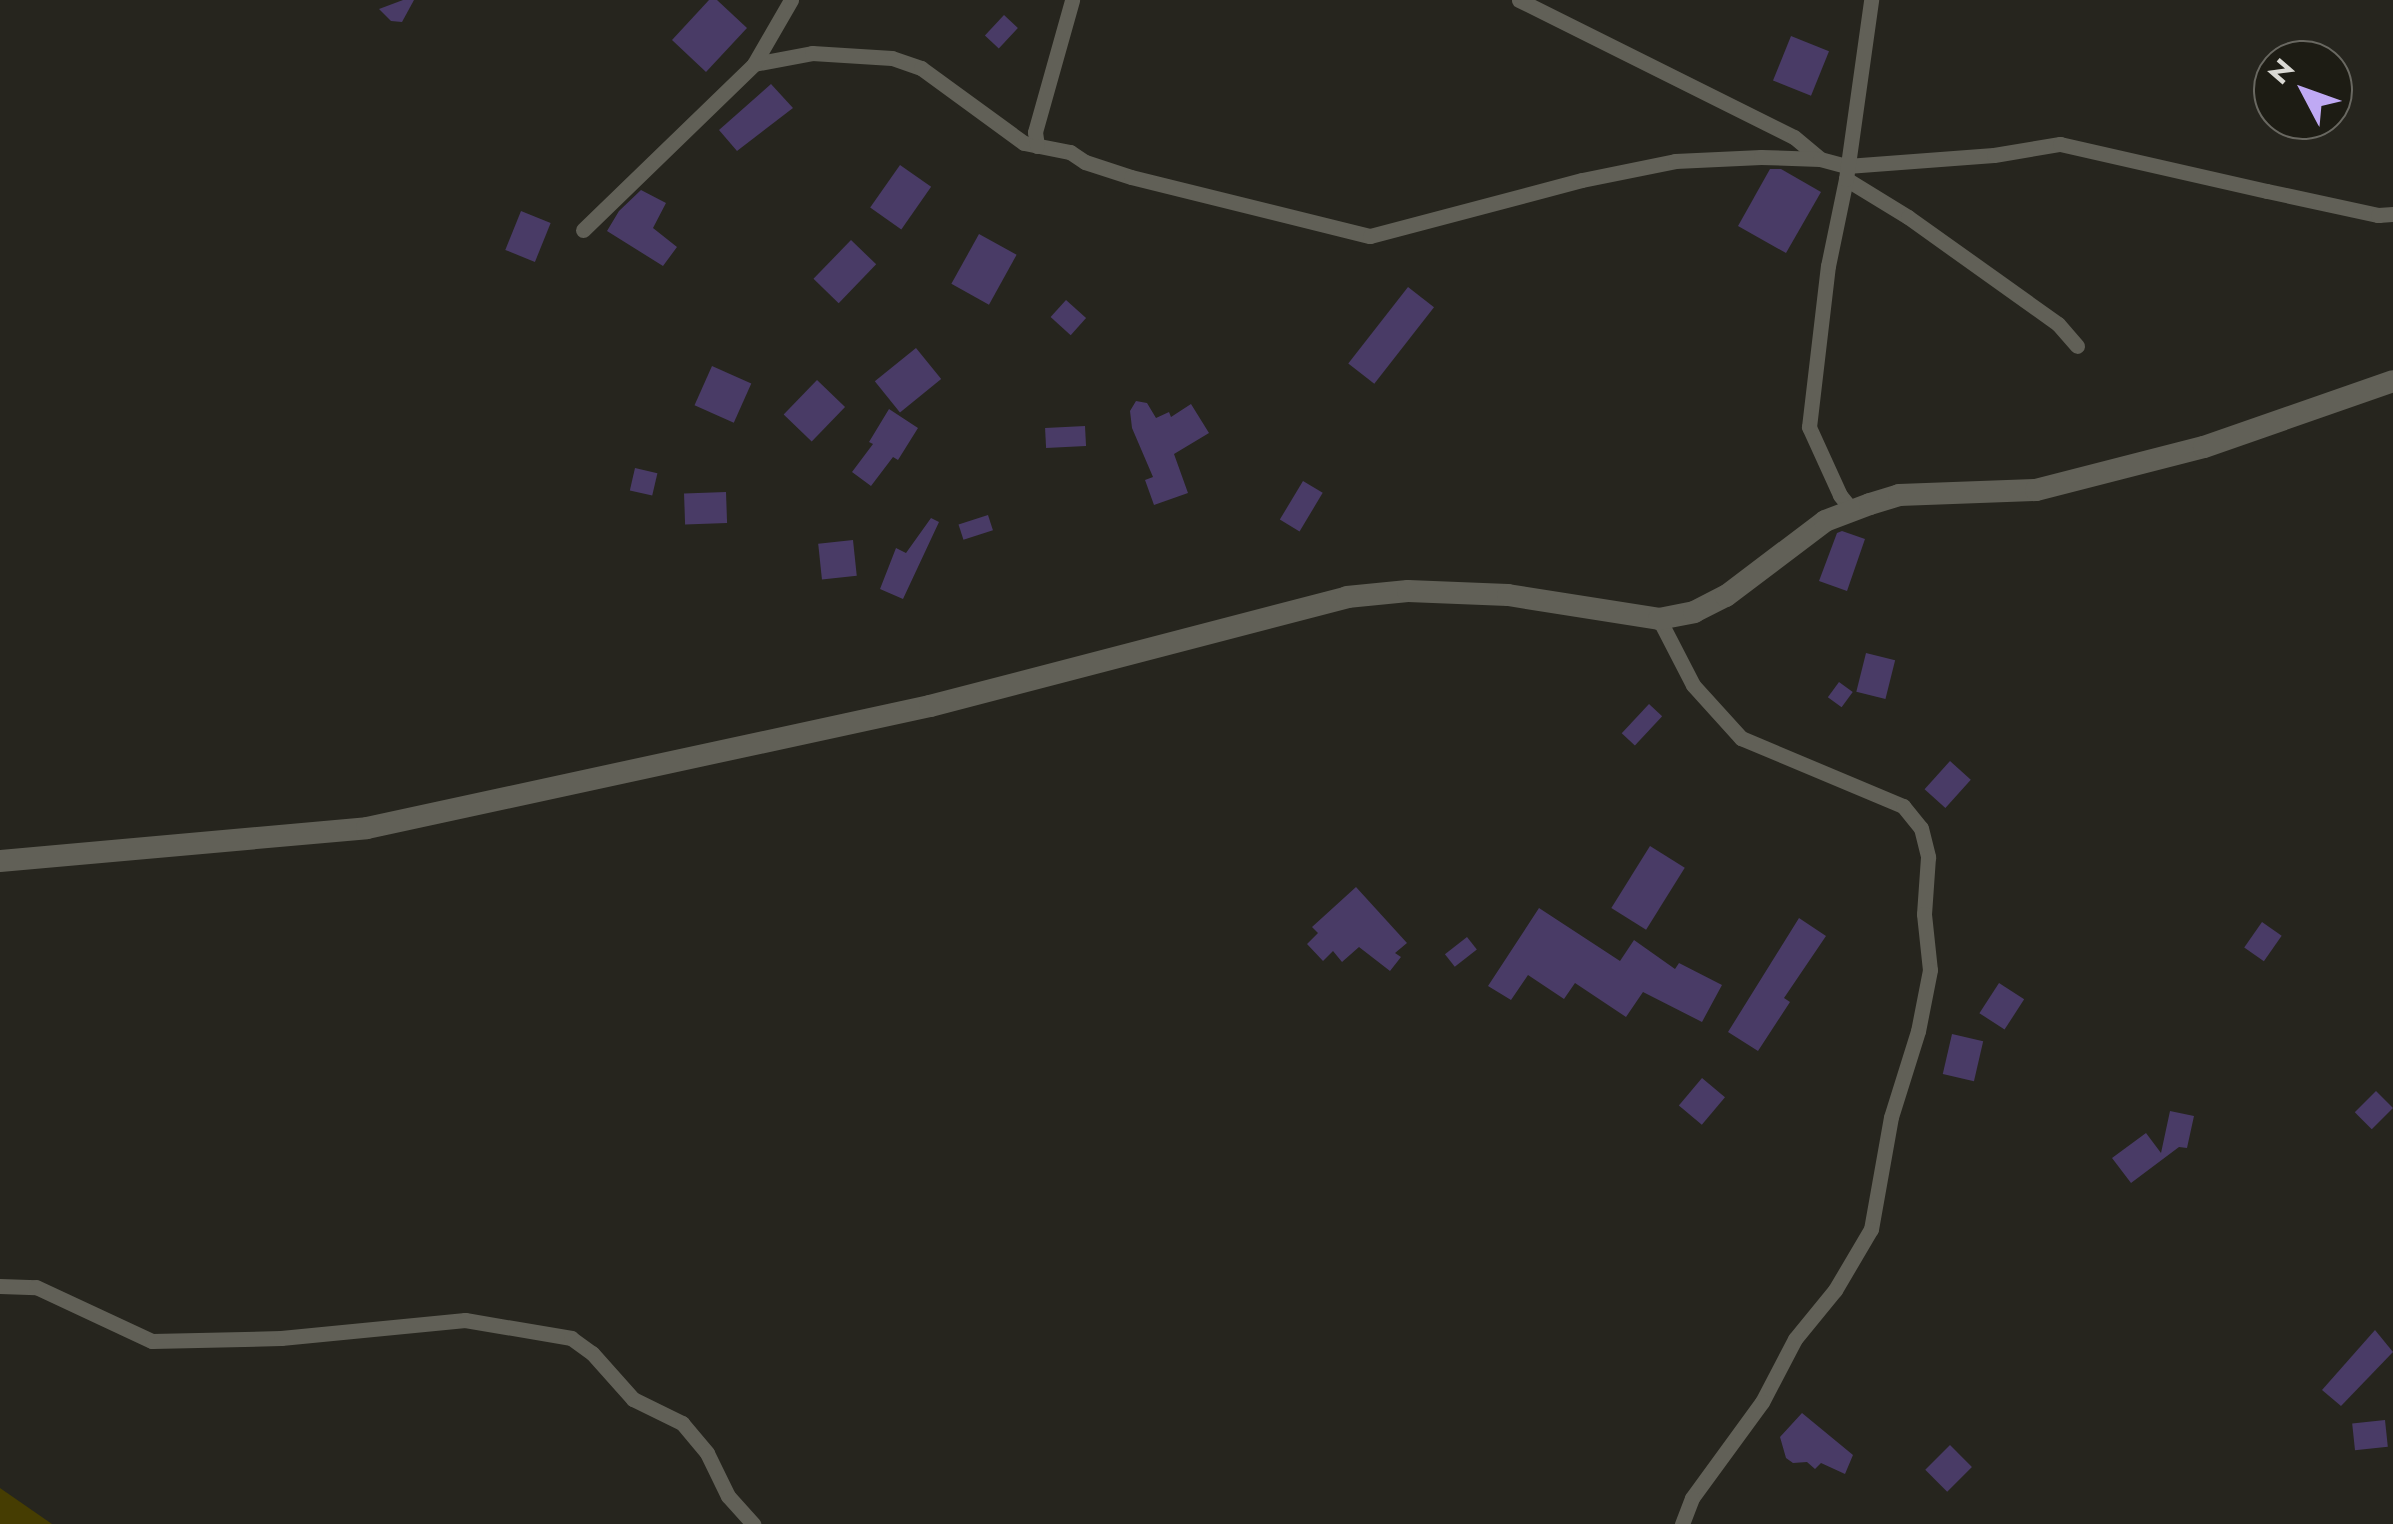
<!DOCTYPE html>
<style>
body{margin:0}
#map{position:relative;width:2393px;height:1524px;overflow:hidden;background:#26251e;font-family:Jost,sans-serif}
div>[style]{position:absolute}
.water>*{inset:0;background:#463d02}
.building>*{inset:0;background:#493b66;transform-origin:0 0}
.street>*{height:15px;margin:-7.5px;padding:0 7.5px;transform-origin:7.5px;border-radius:7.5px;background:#616057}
.secondary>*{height:22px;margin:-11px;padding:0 11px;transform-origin:11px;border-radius:11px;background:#616057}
span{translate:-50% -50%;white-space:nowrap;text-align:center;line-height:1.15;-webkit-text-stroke:10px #1d1c14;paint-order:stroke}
.north{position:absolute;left:2253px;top:40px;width:100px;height:100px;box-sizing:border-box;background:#1d1c14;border:2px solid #696861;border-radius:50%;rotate:311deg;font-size:28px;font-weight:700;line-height:40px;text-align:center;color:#dad9d4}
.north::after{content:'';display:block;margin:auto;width:35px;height:45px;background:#bfa9f4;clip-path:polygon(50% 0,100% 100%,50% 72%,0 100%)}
</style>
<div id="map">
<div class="water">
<i style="clip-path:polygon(0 1488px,52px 1524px,0 1524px)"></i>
</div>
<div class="building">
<i style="clip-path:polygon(403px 0,414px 0,402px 22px,391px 21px,379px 9px)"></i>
<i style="clip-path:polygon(709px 0,717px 0,747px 28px,706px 72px,672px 40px)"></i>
<i style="left:1004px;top:15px;width:19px;height:28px;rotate:43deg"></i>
<i style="left:1791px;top:36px;width:41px;height:48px;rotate:22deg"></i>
<i style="clip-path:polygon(771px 84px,793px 108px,737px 151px,719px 130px)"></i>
<i style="left:900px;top:165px;width:38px;height:52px;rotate:35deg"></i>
<i style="clip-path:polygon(1770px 169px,1781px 169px,1821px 192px,1786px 253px,1738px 226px)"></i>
<i style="clip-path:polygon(641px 190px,666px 203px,653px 228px,677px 247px,663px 266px,607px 231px,619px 211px)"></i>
<i style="left:521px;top:211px;width:32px;height:42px;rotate:22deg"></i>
<i style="left:979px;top:234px;width:43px;height:57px;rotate:29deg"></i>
<i style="left:851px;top:240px;width:35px;height:54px;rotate:44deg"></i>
<i style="left:1408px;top:287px;width:33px;height:97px;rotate:38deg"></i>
<i style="left:1066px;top:300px;width:27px;height:23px;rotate:42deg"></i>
<i style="left:916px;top:348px;width:40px;height:53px;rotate:51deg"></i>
<i style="left:712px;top:366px;width:43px;height:43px;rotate:24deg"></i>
<i style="left:817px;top:380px;width:39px;height:48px;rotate:44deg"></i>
<i style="clip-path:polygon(1136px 401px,1147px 403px,1156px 418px,1169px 412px,1171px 417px,1191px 404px,1209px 433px,1174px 454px,1188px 493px,1154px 505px,1145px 480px,1153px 477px,1132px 428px,1130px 411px)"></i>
<i style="clip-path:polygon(889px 409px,918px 428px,898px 460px,893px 457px,871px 486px,852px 472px,873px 444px,869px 442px)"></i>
<i style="left:1085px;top:426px;width:20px;height:40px;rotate:87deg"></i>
<i style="left:635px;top:468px;width:23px;height:23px;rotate:13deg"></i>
<i style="left:1303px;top:481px;width:23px;height:45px;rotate:31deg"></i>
<i style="left:726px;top:492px;width:31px;height:42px;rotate:88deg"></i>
<i style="left:988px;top:515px;width:16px;height:31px;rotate:72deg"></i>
<i style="clip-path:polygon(931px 518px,939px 522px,903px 599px,880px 589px,896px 548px,906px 553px)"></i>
<i style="clip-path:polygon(1842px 531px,1865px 539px,1847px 591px,1819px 581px,1837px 533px)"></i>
<i style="left:853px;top:540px;width:36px;height:35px;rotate:84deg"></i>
<i style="left:1866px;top:653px;width:30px;height:40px;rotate:14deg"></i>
<i style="left:1839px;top:682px;width:17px;height:19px;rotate:36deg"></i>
<i style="left:1649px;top:704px;width:18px;height:40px;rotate:43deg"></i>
<i style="left:1950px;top:761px;width:28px;height:38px;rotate:42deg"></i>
<i style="left:1650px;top:846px;width:41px;height:73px;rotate:32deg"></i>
<i style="clip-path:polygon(1356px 887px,1407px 943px,1395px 953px,1401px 957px,1390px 971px,1359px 947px,1342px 962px,1333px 951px,1323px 961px,1307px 944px,1318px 933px,1312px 927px)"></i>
<i style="clip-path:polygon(1539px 908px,1620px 961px,1634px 940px,1675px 969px,1679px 963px,1722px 985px,1702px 1022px,1643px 992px,1626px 1017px,1575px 983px,1564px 999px,1528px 975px,1511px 1000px,1488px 986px)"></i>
<i style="clip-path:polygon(1799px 918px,1826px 936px,1784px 998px,1790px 1002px,1758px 1051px,1728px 1032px)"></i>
<i style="left:2262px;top:922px;width:24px;height:31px;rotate:35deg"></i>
<i style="left:1467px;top:937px;width:16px;height:28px;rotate:52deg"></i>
<i style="left:1999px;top:983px;width:30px;height:36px;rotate:33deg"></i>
<i style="left:1952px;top:1034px;width:32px;height:41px;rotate:13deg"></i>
<i style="left:1702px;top:1078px;width:30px;height:36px;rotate:40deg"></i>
<i style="left:2376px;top:1091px;width:24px;height:30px;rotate:45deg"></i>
<i style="clip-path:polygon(2170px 1111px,2194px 1116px,2187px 1148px,2179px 1147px,2131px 1183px,2112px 1158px,2146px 1133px,2161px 1153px)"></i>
<i style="clip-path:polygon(2375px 1330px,2393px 1352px,2341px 1406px,2322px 1390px)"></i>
<i style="clip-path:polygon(1802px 1413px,1853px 1455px,1845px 1474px,1821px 1463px,1815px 1469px,1807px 1462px,1793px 1463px,1786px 1458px,1780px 1437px)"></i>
<i style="left:2385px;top:1420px;width:27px;height:33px;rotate:84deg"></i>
<i style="left:1950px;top:1445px;width:31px;height:35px;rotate:45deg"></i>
</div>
<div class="street">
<i style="left:1519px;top:0;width:307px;rotate:26.5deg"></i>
<i style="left:1794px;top:137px;width:34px;rotate:40deg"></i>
<i style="left:754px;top:64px;width:59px;rotate:-10.7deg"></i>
<i style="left:812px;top:53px;width:80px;rotate:3.6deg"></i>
<i style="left:892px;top:58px;width:31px;rotate:19deg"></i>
<i style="left:921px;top:68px;width:127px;rotate:36.1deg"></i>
<i style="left:1024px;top:143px;width:47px;rotate:11.1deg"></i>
<i style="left:1070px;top:152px;width:18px;rotate:34deg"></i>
<i style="left:1085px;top:162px;width:48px;rotate:18.1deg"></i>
<i style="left:1131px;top:177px;width:246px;rotate:13.9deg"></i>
<i style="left:1370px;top:236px;width:219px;rotate:-14.8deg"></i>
<i style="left:1582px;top:180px;width:95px;rotate:-11.5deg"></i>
<i style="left:1675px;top:161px;width:86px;rotate:-2.7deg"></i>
<i style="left:1761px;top:157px;width:59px;rotate:1.9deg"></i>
<i style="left:1820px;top:159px;width:28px;rotate:15deg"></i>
<i style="left:1847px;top:166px;width:147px;rotate:-4.3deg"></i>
<i style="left:1994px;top:155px;width:67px;rotate:-9.5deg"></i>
<i style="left:2060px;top:144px;width:212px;rotate:12.8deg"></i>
<i style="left:2267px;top:191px;width:114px;rotate:12.2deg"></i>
<i style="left:2378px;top:215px;width:15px;rotate:-4deg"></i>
<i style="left:1037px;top:146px;width:14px;rotate:-98deg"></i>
<i style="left:1035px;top:132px;width:137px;rotate:-74.3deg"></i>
<i style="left:1846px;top:179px;width:73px;rotate:31.5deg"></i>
<i style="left:1908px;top:217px;width:184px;rotate:35.5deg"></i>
<i style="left:2058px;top:324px;width:29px;rotate:49deg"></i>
<i style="left:583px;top:230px;width:238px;rotate:-44.1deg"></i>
<i style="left:754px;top:64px;width:74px;rotate:-60deg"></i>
<i style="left:1852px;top:510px;width:19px;rotate:-129deg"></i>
<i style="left:1840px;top:495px;width:75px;rotate:-114.5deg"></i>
<i style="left:1809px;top:427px;width:162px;rotate:-83.3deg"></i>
<i style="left:1828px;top:266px;width:89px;rotate:-78.3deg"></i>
<i style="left:1846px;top:179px;width:181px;rotate:-82deg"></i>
<i style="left:1659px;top:619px;width:74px;rotate:62.7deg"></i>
<i style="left:1693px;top:685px;width:72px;rotate:47.8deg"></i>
<i style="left:1741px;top:738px;width:176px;rotate:22.8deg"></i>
<i style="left:1903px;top:806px;width:28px;rotate:51deg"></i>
<i style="left:1921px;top:828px;width:30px;rotate:76deg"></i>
<i style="left:1928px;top:857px;width:57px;rotate:94deg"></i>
<i style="left:1924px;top:914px;width:56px;rotate:83.9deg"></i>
<i style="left:1930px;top:970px;width:62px;rotate:101.1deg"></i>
<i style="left:1918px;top:1031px;width:90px;rotate:107.4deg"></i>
<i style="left:1891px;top:1117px;width:114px;rotate:100.1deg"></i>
<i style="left:1871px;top:1229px;width:71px;rotate:120.5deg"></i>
<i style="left:1835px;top:1290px;width:63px;rotate:129.2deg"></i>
<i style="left:1795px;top:1339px;width:71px;rotate:117.6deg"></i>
<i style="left:1762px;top:1402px;width:119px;rotate:126.1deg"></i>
<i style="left:1692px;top:1498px;width:28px;rotate:111deg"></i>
<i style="left:0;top:1286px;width:36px;rotate:2deg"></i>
<i style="left:36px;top:1287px;width:128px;rotate:25deg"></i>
<i style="left:152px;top:1341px;width:129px;rotate:-1.3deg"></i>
<i style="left:281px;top:1338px;width:185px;rotate:-5.6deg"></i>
<i style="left:465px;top:1320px;width:108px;rotate:9.6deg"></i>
<i style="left:571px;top:1338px;width:26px;rotate:36deg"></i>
<i style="left:592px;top:1353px;width:62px;rotate:48.3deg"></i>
<i style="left:633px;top:1399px;width:55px;rotate:26.1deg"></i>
<i style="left:682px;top:1423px;width:39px;rotate:50deg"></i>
<i style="left:707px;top:1453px;width:48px;rotate:64deg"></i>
<i style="left:728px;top:1496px;width:38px;rotate:48deg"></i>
</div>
<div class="secondary">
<i style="left:0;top:861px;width:368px;rotate:-5.1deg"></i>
<i style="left:367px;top:828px;width:576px;rotate:-12.23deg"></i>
<i style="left:930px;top:706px;width:431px;rotate:-14.6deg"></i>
<i style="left:1347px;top:597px;width:61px;rotate:-5.6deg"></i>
<i style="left:1408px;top:591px;width:100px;rotate:2.3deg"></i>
<i style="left:1508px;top:595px;width:153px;rotate:9deg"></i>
<i style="left:1659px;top:619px;width:36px;rotate:-11deg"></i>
<i style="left:1694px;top:612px;width:36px;rotate:-27deg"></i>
<i style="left:1726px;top:596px;width:124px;rotate:-37.1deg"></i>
<i style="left:1825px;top:521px;width:48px;rotate:-20.7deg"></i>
<i style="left:1870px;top:504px;width:30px;rotate:-17deg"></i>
<i style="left:1899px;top:495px;width:137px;rotate:-2.1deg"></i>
<i style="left:2036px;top:490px;width:173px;rotate:-14.4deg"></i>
<i style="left:2204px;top:447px;width:200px;rotate:-19.2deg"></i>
</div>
<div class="north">N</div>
</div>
